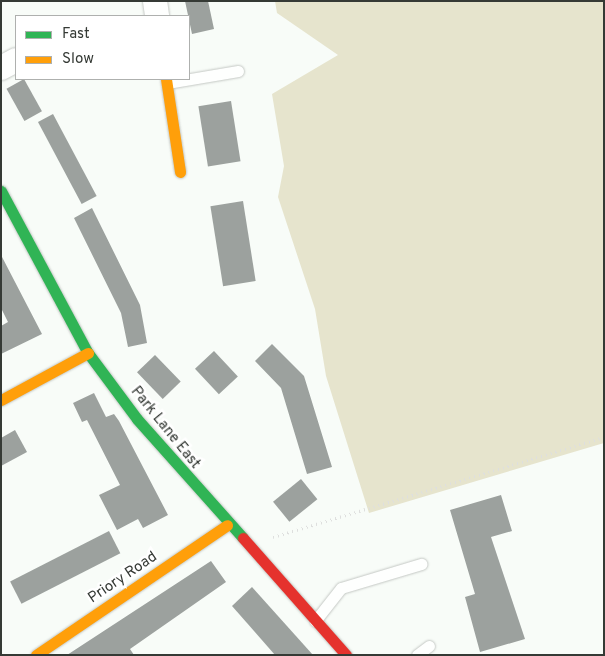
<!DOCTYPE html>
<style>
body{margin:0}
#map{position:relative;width:605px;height:656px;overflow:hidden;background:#f8fcf8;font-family:Overpass,sans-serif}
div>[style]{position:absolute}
.green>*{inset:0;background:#e6e4cd}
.building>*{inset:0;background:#9ca19e;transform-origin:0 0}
.path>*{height:3px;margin-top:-1.5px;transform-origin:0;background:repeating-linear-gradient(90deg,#dedfde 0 1px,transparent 0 5px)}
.roads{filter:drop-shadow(0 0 1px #c4c8c4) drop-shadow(0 0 1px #c4c8c4)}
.lane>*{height:11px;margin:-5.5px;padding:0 5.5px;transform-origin:5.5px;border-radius:5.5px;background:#fefffe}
.street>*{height:24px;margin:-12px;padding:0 12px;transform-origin:12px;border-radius:12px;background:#fefffe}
.fast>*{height:11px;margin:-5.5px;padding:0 5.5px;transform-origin:5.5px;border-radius:5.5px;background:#30b455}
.slow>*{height:11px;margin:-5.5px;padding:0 5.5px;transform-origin:5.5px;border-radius:5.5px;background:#ff9f0a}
.jam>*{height:11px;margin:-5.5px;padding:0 5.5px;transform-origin:5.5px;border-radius:5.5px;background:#e5322d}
span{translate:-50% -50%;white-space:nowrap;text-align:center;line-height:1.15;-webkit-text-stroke:5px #fff;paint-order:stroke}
.street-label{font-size:15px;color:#353a35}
.frame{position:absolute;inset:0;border:2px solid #353a35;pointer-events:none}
.legend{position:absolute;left:15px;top:15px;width:175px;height:65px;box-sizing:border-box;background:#fff;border:1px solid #aeb0ae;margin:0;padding:6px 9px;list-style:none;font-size:15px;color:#353a35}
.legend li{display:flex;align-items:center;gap:10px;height:25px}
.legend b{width:25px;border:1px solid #aeb0ae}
</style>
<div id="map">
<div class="green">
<i style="clip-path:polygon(275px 1px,604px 1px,604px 443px,369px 513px,326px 376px,315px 309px,278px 197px,284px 166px,272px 94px,338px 55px,277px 13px)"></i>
</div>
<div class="building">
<i style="clip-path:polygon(185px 1px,208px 1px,214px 29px,192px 34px)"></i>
<i style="left:24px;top:79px;width:37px;height:20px;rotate:61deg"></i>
<i style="left:231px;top:101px;width:61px;height:33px;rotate:81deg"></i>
<i style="left:53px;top:114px;width:93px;height:17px;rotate:62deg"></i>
<i style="left:243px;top:201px;width:81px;height:33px;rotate:81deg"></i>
<i style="clip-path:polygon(92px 208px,140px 305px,147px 343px,128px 347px,121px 313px,74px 218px)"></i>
<i style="clip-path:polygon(1px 255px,42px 334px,1px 354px,1px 326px,8px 322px,1px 308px)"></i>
<i style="clip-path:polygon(272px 344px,304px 376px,332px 467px,307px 474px,281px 388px,255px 361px)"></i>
<i style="left:214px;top:351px;width:35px;height:26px;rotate:47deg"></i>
<i style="left:155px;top:355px;width:37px;height:25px;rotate:46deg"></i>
<i style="clip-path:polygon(94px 393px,106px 417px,114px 414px,119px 421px,168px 515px,143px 528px,138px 519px,117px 530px,99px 495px,120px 485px,87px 420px,82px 422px,73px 403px)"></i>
<i style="clip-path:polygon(15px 430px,27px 452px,1px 466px,1px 438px)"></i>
<i style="left:301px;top:479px;width:26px;height:36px;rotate:51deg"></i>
<i style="clip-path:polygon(501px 495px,512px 531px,491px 537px,525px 639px,480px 652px,465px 597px,475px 594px,450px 510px)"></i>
<i style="left:109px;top:531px;width:25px;height:111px;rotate:63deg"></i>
<i style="clip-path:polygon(211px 561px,226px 582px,130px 649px,134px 655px,67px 655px)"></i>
<i style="clip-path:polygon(252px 587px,313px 655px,275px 655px,232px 606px)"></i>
</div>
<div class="path">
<i style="left:273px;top:537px;width:346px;rotate:-16.8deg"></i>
</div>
<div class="roads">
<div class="lane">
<i style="left:167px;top:83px;width:72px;rotate:-9.6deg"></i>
<i style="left:315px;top:621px;width:42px;rotate:-51.8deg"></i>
<i style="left:341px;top:588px;width:84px;rotate:-16.7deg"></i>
<i style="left:417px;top:655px;width:15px;rotate:-37deg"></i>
</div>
<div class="street">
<i style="left:155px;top:1px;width:15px;rotate:82deg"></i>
<i style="left:1px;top:68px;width:17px;rotate:-28deg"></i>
</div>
<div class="fast">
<i style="left:1px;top:191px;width:184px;rotate:61.8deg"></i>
<i style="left:88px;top:353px;width:82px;rotate:53.4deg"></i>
<i style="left:137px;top:419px;width:159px;rotate:48.3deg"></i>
</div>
<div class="slow">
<i style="left:166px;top:79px;width:94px;rotate:81.4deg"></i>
<i style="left:1px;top:400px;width:99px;rotate:-28.4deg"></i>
<i style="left:36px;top:655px;width:231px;rotate:-34.2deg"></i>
</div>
<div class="jam">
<i style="left:243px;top:538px;width:156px;rotate:48.6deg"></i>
</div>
</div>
<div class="street-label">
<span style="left:165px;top:428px;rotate:51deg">Park Lane East</span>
<span style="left:123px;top:578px;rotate:-34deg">Priory Road</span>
</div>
<div class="frame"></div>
<ul class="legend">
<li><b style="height:6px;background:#30b455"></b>Fast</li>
<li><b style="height:6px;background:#ff9f0a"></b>Slow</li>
</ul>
</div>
